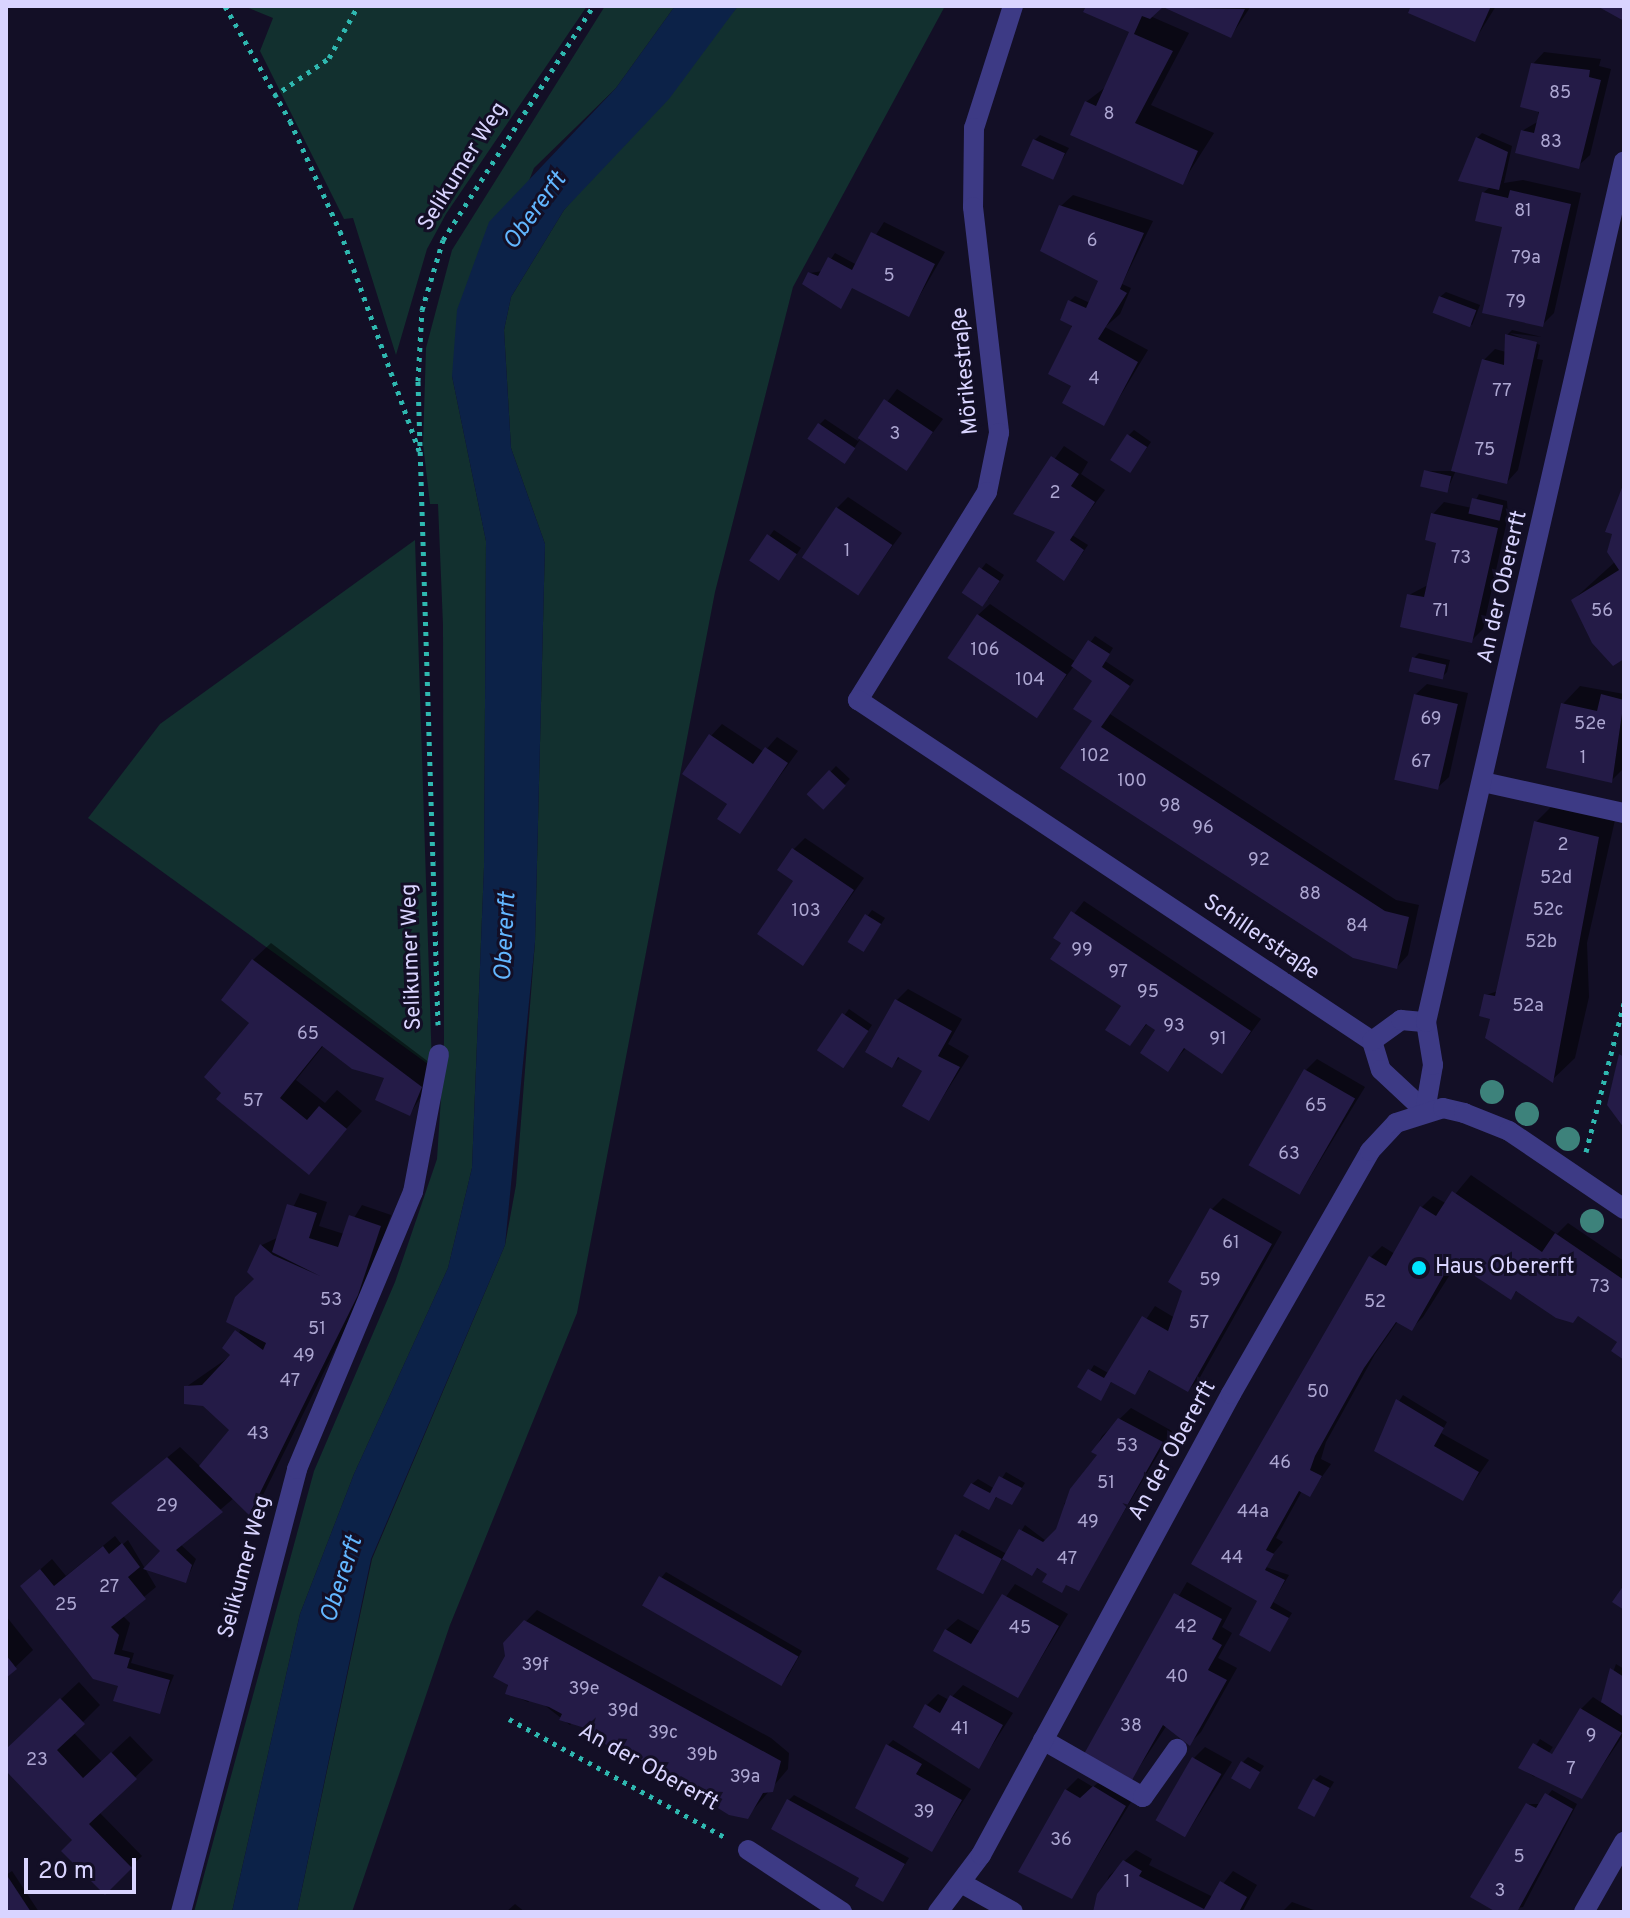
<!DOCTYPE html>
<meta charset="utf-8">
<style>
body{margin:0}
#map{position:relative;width:1630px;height:1918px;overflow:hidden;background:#130f26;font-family:Overpass,sans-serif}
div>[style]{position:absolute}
.green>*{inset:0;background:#12302f}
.water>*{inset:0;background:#0c2248}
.shadow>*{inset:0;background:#0007;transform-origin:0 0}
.building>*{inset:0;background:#241b47;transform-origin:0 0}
.path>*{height:5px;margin-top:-2.5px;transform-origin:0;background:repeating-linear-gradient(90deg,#2fb8b0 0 4px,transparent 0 10px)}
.minor>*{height:20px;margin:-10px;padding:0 10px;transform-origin:10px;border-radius:10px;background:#3d3a85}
.trees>*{width:24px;height:24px;margin:-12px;border-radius:50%;background:#3d827b}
.dots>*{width:22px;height:22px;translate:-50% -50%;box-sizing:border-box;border:4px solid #130f26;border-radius:50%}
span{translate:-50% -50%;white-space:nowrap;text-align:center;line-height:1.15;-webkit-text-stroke:6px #130f26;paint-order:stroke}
.number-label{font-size:18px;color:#aca6d1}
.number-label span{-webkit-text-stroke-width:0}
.street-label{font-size:22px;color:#d9d4ff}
.poi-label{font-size:22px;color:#d9d4ff}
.left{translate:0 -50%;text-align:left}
.water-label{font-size:24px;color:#62b6ff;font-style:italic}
.frame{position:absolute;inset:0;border:8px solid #d9d4ff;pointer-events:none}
.scale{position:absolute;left:24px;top:1858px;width:112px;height:36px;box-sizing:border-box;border:4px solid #d9d4ff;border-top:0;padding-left:10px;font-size:24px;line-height:28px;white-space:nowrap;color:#d9d4ff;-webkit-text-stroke:6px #130f26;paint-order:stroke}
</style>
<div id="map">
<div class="green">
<i style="clip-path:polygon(244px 6px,587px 6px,446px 214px,427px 249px,396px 355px,353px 218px,344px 219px,260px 51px,273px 18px)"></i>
<i style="clip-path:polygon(605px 6px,675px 6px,616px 88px,534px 168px,452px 376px,486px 541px,484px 867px,472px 1168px,448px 1268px,354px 1474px,300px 1614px,232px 1912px,194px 1912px,314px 1471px,395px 1282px,437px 1159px,444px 1051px,443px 625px,438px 504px,430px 504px,423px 444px,426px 348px,452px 250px)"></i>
<i style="clip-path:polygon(738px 6px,945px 6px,793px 287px,715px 592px,577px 1313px,450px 1625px,352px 1912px,297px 1912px,372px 1559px,505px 1245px,516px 1185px,535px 942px,545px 544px,511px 448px,504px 330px,511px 297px,564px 210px)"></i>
<i style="clip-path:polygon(415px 540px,432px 1067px,88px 818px,160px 724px)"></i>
</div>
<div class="water">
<i style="clip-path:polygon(675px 6px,738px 6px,669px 99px,564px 210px,511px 297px,504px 330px,511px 448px,545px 544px,535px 942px,505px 1245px,371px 1559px,297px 1912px,232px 1912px,300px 1614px,354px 1474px,448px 1268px,472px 1168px,484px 867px,486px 541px,452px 376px,457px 310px,489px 222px,616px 88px)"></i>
</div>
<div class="shadow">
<i style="clip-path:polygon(1089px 6px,1161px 6px,1150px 16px,1189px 33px,1151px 105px,1214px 133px,1183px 182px,1086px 102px,1107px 86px,1131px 31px,1086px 11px)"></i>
<i style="clip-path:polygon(1165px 6px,1251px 6px,1231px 36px)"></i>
<i style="clip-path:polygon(1413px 6px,1496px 6px,1475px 40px)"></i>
<i style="clip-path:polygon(1544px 52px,1601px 59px,1599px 66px,1611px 69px,1590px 155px,1578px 166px,1522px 131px,1539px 121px,1533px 64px)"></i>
<i style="clip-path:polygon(1482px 133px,1512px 146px,1504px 183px,1523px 180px,1581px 193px,1554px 313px,1542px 325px,1504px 225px,1483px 193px,1491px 186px,1477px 138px)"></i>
<i style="clip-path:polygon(1040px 135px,1069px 148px,1052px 177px,1035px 140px)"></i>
<i style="clip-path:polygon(1073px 195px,1153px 221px,1122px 284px,1131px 288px,1120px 314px,1105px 327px,1148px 350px,1104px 423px,1074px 386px,1070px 301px,1075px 296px,1090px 303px,1100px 282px,1061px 206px)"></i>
<i style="clip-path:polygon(884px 222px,945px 252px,909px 314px,850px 285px,841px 307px,810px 273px,823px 271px,835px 253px,857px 265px)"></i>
<i style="clip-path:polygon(1446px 292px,1480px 305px,1472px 325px,1440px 297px)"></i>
<i style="clip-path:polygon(1512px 330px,1542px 337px,1509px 333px,1540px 345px,1537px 359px,1543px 360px,1518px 470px,1507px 482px,1456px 470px,1447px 491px,1426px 471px,1453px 471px,1484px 360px,1495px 349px,1506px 352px,1507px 335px)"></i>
<i style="clip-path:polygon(897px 389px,943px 419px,906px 469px,861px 438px,849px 456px,820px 424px,825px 419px,858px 441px)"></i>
<i style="clip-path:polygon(1134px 430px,1151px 442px,1134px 466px,1129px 435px)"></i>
<i style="clip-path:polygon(1064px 446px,1088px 462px,1081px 474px,1105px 490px,1072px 535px,1088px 545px,1069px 573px,1058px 532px,1015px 514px)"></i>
<i style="clip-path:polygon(1624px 490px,1624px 657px,1613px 664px,1573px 600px,1616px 561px,1614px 532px,1608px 531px)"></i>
<i style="clip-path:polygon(1479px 494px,1507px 501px,1508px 516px,1483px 629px,1471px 641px,1409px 595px,1428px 585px,1438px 542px,1433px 514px,1444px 502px,1472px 508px)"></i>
<i style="clip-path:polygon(848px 497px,902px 533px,858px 593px,837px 508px)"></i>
<i style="clip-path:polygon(774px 530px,801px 548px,784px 573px,752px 560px)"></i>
<i style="clip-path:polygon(986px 563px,1004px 575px,988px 599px,964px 592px)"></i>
<i style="clip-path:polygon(990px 604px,1076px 662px,1095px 636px,1113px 648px,1105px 661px,1134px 680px,1110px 714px,1396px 900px,1419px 905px,1408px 955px,1397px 967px,1063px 768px,1095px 721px,1095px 680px,1074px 666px,1037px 715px,978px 615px)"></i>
<i style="clip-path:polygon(1419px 653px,1450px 660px,1447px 672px,1442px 677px,1414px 658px)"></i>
<i style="clip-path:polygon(1427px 684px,1468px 693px,1449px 777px,1437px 788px,1415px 695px)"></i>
<i style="clip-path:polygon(1580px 686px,1624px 694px,1624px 768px,1612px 780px,1563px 704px)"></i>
<i style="clip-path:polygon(722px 724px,764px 752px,777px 737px,798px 751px,740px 831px,711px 736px)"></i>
<i style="left:836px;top:766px;width:19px;height:40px;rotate:43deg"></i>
<i style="clip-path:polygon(1553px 805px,1615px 820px,1587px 943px,1589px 997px,1575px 1058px,1552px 1080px,1492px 1018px,1486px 995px,1498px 991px,1536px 822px)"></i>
<i style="clip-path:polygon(805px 838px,864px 878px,803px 963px,794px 849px)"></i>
<i style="clip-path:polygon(1084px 901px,1261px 1019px,1222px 1072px,1186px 1048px,1168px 1069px,1158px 1029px,1148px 1023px,1130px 1044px,1124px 1006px,1056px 937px)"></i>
<i style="clip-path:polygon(872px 910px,885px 918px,867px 945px,849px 941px)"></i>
<i style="clip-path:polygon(271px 943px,438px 1069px,410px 1114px,387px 1077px,324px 1045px,296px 1080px,325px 1103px,337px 1090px,362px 1111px,308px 1172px,219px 1098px,252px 1023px,253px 960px)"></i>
<i style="clip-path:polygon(908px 989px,962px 1019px,948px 1044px,969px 1056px,929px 1119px,925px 1070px,901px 1056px,892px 1066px,897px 1000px)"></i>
<i style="clip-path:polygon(849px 1009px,872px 1025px,848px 1061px,819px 1050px)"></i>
<i style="clip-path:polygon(1317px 1059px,1365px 1087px,1301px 1192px,1305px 1071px)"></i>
<i style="clip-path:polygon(1471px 1175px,1557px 1234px,1568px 1223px,1624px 1261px,1624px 1358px,1620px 1341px,1579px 1314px,1518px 1290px,1511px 1297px,1458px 1262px,1423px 1317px,1412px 1328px,1398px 1321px,1375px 1354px,1326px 1442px,1321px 1459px,1331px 1464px,1309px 1495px,1302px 1491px,1276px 1538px,1283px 1542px,1263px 1566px,1289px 1575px,1273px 1602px,1292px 1613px,1269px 1650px,1260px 1600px,1194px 1563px,1370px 1258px,1382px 1246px,1395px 1254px,1422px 1207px,1433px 1196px,1447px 1204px)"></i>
<i style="clip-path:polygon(300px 1193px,327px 1202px,319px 1226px,344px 1234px,362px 1205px,391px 1215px,369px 1281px,260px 1501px,249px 1512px,234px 1498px,180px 1544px,196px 1559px,186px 1581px,125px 1492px,180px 1447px,201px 1467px,232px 1430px,186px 1387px,232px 1355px,257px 1279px,249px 1271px,262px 1245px,279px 1237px)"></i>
<i style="clip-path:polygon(1223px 1198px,1282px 1232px,1199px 1379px,1188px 1390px,1151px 1369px,1134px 1392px,1113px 1380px,1100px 1398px,1080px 1387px,1094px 1365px,1110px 1374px,1155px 1306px,1175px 1318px,1211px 1210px)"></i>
<i style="clip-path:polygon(1403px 1395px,1447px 1422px,1441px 1433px,1489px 1460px,1463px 1498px,1388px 1419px)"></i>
<i style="clip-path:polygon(1131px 1408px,1172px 1431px,1078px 1589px,1068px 1583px,1061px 1590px,1050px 1573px,1003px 1558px,982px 1592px,939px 1568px,962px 1530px,1007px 1554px,1025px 1525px,1050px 1544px,1070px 1508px,1064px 1504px,1100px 1455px,1094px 1451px,1102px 1436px)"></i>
<i style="clip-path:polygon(1006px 1472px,1025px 1483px,1012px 1503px,998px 1496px,988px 1508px,972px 1484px,978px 1479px,995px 1489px)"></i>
<i style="clip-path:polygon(115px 1536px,122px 1545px,128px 1540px,156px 1587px,122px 1615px,130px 1623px,122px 1650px,134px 1653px,131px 1663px,174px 1675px,159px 1712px,120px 1684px,34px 1575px,52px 1559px,66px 1576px)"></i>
<i style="clip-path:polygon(666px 1572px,802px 1651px,787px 1678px,781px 1683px,661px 1578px)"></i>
<i style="clip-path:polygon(1187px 1582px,1232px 1608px,1222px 1627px,1232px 1633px,1218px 1658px,1237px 1668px,1201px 1732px,1190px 1743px,1167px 1725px,1132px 1778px,1087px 1753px)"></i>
<i style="clip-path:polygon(1015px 1584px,1068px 1614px,1018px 1696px,946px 1630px,958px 1619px,981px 1632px)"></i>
<i style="clip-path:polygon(537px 1610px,771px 1738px,789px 1753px,788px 1769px,747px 1817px,694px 1786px,689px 1791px,575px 1720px,570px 1725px,534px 1697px,528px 1702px,508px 1693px,505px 1643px)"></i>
<i style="clip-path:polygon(6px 1616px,33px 1650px,6px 1676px)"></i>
<i style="clip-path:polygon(1616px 1664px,1624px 1669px,1624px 1734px,1581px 1797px,1542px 1774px,1581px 1709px,1593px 1697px,1602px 1703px)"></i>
<i style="clip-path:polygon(79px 1682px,100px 1705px,73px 1732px,102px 1762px,130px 1736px,153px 1760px,99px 1812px,142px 1856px,105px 1892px,75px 1840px,6px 1768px,6px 1751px)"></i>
<i style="clip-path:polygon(963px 1685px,1013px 1713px,979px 1766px,926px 1706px,938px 1694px,949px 1700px)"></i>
<i style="left:1540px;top:1739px;width:15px;height:35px;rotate:32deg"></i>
<i style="clip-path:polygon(893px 1740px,971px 1789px,932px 1849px,888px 1745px)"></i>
<i style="clip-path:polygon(1205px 1747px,1232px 1762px,1186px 1835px,1194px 1758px)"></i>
<i style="clip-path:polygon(1248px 1757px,1264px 1766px,1250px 1786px,1243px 1762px)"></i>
<i style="clip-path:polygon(1320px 1775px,1334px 1782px,1314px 1814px,1315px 1780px)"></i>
<i style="clip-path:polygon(1106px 1776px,1136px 1794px,1072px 1897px,1066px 1790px,1078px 1778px,1093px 1787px)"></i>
<i style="clip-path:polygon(1552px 1790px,1577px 1804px,1523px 1907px,1500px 1912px,1472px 1897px,1528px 1804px,1541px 1804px)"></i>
<i style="clip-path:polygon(794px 1795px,909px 1858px,883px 1900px,789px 1800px)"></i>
<i style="clip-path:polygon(1136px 1850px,1152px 1859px,1149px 1865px,1213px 1897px,1233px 1871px,1257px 1885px,1242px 1912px,1095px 1912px,1109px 1876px)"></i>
<i style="clip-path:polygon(12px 1871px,39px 1912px,6px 1912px,6px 1875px)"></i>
<i style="clip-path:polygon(1292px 1902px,1319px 1912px,1282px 1912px)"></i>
<i style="clip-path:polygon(515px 1904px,525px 1912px,506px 1912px)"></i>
</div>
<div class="building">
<i style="clip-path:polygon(1086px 6px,1245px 9px,1231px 38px,1163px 7px,1150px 19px,1142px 16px,1134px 34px,1173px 51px,1135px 123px,1198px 151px,1183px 185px,1070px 135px,1085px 101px,1096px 106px,1129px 32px,1083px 12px)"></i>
<i style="clip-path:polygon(1411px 6px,1491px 6px,1475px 42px,1408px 13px)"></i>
<i style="clip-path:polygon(1597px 6px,1624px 6px,1624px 21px)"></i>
<i style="clip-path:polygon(1531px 63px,1590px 70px,1589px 77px,1601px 80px,1579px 169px,1515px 153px,1521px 130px,1534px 133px,1539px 112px,1520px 107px)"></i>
<i style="clip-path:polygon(1476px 137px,1508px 152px,1499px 190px,1458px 181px)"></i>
<i style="left:1033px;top:139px;width:35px;height:29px;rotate:24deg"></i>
<i style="clip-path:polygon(1510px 190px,1571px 204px,1543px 327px,1482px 313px,1502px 227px,1475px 221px,1482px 192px,1508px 198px)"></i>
<i style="clip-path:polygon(1059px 205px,1144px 233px,1120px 289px,1127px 293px,1098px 339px,1138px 362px,1104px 426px,1062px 403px,1071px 386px,1048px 374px,1072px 326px,1060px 320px,1068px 300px,1086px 308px,1098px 281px,1040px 251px)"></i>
<i style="clip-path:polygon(871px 232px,935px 264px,909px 317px,852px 288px,841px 309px,802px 284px,808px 272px,818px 276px,828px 257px,852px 270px)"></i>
<i style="left:1439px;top:296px;width:40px;height:18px;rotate:21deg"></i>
<i style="clip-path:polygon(1505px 334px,1537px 342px,1507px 484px,1451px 471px,1482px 359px,1504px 365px)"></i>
<i style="left:884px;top:399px;width:59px;height:47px;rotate:34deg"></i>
<i style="left:818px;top:423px;width:45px;height:19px;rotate:34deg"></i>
<i style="left:1127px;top:434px;width:24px;height:31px;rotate:33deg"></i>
<i style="clip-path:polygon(1051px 456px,1079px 474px,1071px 486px,1095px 502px,1070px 540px,1084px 550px,1064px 581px,1036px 561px,1055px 532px,1013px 514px)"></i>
<i style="left:1424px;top:470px;width:28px;height:17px;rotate:13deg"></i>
<i style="clip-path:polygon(1623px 485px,1624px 659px,1613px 666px,1592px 643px,1571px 600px,1619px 570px,1607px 552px,1612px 534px,1605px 532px)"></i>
<i style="left:1472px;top:498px;width:32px;height:16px;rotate:13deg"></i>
<i style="left:836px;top:507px;width:68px;height:61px;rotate:34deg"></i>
<i style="clip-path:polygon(1431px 513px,1498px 528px,1472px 643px,1400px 627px,1407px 594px,1424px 597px,1436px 543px,1425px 540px)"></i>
<i style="left:767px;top:534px;width:36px;height:32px;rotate:34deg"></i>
<i style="left:979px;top:567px;width:25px;height:31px;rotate:34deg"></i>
<i style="left:977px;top:614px;width:108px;height:53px;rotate:34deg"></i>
<i style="clip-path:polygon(1088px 640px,1110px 654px,1102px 667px,1130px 686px,1101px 727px,1385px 911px,1409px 917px,1397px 969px,1353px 958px,1060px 768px,1092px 721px,1073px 709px,1092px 681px,1071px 666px)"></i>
<i style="left:1412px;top:657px;width:35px;height:15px;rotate:13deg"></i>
<i style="left:1414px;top:694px;width:45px;height:88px;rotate:13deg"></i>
<i style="clip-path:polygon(1601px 694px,1624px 700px,1612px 783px,1546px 768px,1561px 703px,1597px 711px)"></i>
<i style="clip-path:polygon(709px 734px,753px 764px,765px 747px,788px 763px,740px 834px,717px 819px,727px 804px,682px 774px)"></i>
<i style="left:829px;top:770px;width:23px;height:33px;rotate:43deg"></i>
<i style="clip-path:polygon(1534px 821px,1599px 837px,1553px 1083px,1485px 1038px,1490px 1019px,1479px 1016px,1484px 994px,1495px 996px)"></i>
<i style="clip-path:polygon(792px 848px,854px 890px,803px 966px,757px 934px,793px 881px,777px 870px)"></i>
<i style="clip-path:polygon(1071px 911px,1251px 1031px,1222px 1074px,1184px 1048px,1168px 1072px,1140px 1053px,1155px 1030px,1146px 1024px,1130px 1046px,1105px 1030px,1121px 1006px,1050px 959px,1061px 943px,1053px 938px)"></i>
<i style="left:865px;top:914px;width:19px;height:33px;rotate:32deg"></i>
<i style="clip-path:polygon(252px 959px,422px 1087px,410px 1116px,375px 1100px,384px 1078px,352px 1069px,322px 1046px,280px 1098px,307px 1120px,319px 1106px,347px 1129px,309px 1175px,216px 1099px,221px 1093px,204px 1077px,249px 1023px,221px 1000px)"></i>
<i style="clip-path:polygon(895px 999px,952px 1031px,938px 1056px,960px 1067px,929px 1121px,902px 1106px,922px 1071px,898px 1057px,892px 1068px,865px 1052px)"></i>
<i style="left:842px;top:1013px;width:32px;height:45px;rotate:34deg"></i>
<i style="clip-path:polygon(1619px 1054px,1624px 1057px,1624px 1128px,1607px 1105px)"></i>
<i style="left:1304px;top:1069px;width:59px;height:111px;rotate:30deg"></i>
<i style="clip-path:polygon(1452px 1191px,1542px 1252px,1555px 1233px,1624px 1280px,1624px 1360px,1611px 1351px,1617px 1342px,1578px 1316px,1573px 1323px,1556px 1318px,1516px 1291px,1511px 1300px,1452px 1261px,1412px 1331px,1396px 1322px,1364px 1368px,1315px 1456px,1310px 1470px,1322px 1476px,1310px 1497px,1299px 1491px,1266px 1550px,1274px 1554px,1265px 1570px,1285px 1580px,1270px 1608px,1289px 1618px,1270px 1652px,1239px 1635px,1257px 1601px,1191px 1564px,1369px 1256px,1386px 1266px,1420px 1206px,1436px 1216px)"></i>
<i style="clip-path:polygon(287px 1204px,317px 1213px,309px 1238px,338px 1247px,349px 1215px,381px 1226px,358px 1295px,249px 1515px,199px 1466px,229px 1430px,203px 1406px,184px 1404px,184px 1386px,202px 1385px,230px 1355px,222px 1348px,235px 1330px,263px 1350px,266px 1343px,226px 1322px,235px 1297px,254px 1279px,247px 1272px,260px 1244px,273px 1255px,320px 1276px,272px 1252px)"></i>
<i style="clip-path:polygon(1210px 1208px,1272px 1244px,1188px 1392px,1149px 1370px,1135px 1395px,1111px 1382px,1101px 1401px,1077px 1387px,1088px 1369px,1104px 1378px,1142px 1316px,1168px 1331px,1182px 1291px,1168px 1282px)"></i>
<i style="clip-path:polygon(1396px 1399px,1444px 1428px,1434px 1446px,1479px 1472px,1463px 1501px,1374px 1451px)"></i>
<i style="clip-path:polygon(1118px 1418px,1163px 1442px,1079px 1591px,1066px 1585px,1062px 1593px,1042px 1582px,1047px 1574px,1037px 1568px,1032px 1576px,1002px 1559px,1019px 1529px,1043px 1542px,1056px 1529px,1070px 1489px,1097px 1455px,1091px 1452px)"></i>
<i style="clip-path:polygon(167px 1457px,223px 1512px,176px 1550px,192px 1565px,186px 1583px,143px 1569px,160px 1551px,111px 1503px)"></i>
<i style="clip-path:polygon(999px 1476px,1022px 1488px,1012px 1505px,996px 1497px,989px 1510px,963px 1496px,971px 1483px,990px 1493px)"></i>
<i style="left:955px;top:1534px;width:53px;height:40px;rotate:28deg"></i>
<i style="clip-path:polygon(122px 1543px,140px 1567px,128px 1577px,146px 1599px,111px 1627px,119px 1635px,114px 1654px,130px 1658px,127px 1668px,170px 1680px,160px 1714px,113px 1701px,118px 1686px,93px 1679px,20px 1586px,40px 1569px,54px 1586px,103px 1546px,109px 1554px)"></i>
<i style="left:659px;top:1576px;width:161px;height:34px;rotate:30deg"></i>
<i style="clip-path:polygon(1624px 1585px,1624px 1610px,1612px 1602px)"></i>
<i style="clip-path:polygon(1174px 1593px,1222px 1619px,1212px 1639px,1222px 1645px,1208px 1670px,1227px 1680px,1190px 1746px,1163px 1725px,1132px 1780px,1084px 1754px)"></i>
<i style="clip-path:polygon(1002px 1594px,1059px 1626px,1018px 1698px,933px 1651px,945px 1629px,971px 1644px)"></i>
<i style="clip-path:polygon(524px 1620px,781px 1761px,773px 1792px,763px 1793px,748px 1819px,729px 1815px,614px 1743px,611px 1749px,588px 1729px,559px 1720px,562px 1714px,549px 1707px,505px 1694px,508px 1685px,493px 1677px,505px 1656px,503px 1643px)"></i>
<i style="clip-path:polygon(6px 1655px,17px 1669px,6px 1678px)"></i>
<i style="clip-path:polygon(1610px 1668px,1624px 1677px,1624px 1717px,1601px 1702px)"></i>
<i style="clip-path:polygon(950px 1695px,1003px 1725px,979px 1769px,913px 1727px,925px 1704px,940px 1713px)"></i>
<i style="clip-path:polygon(60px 1698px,85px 1724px,57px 1750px,83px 1778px,111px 1752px,137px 1779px,89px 1824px,132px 1868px,105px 1895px,61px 1851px,72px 1840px,6px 1771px,6px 1749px)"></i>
<i style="clip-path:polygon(1580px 1708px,1622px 1733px,1582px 1799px,1518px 1768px,1533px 1743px,1552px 1754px)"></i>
<i style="clip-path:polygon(886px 1744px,922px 1764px,916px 1774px,962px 1800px,932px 1852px,855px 1808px)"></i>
<i style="left:1192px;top:1757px;width:34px;height:73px;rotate:30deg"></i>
<i style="left:1241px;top:1761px;width:22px;height:20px;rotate:30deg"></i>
<i style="left:1313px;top:1779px;width:19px;height:33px;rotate:28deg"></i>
<i style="clip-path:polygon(1093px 1786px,1126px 1806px,1072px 1899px,1018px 1872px,1065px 1789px,1080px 1798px)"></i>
<i style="clip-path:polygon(1545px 1793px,1573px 1809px,1517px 1912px,1496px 1912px,1470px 1897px,1526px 1803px,1536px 1808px)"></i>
<i style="clip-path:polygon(787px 1799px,905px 1864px,883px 1902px,855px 1886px,859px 1878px,771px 1829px)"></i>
<i style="clip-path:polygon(1123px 1860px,1142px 1871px,1139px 1876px,1204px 1909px,1220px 1881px,1247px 1897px,1239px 1912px,1093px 1912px,1097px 1894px)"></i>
<i style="clip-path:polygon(6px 1874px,31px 1912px,6px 1912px)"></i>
</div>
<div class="path">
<i style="left:225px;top:6px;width:132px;rotate:60.5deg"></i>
<i style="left:290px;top:121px;width:121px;rotate:65.6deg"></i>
<i style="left:340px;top:231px;width:234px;rotate:70.2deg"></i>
<i style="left:274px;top:96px;width:67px;rotate:-34.6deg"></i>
<i style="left:329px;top:58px;width:60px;rotate:-60.9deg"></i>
<i style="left:438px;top:1025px;width:644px;rotate:-91.78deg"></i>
<i style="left:418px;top:381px;width:71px;rotate:-86.8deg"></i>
<i style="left:422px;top:310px;width:73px;rotate:-73.3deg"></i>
<i style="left:443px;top:240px;width:278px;rotate:-57.3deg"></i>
<i style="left:1586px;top:1152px;width:154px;rotate:-75.7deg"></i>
<i style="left:509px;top:1719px;width:247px;rotate:28.7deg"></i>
</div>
<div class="minor">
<i style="left:1013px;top:6px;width:128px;rotate:107.7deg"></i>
<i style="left:974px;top:128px;width:79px;rotate:90.7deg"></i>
<i style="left:973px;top:207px;width:227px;rotate:83.4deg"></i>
<i style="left:999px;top:433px;width:60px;rotate:101.5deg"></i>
<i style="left:987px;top:492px;width:245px;rotate:121.8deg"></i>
<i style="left:858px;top:700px;width:617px;rotate:33.56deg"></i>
<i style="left:1372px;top:1041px;width:30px;rotate:73deg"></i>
<i style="left:1381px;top:1070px;width:60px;rotate:43deg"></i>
<i style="left:1483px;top:782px;width:144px;rotate:12.4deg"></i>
<i style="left:1372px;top:1041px;width:36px;rotate:-36deg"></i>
<i style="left:1401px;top:1020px;width:25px;rotate:5deg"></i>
<i style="left:1425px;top:1111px;width:47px;rotate:-80.1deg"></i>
<i style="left:1433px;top:1065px;width:44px;rotate:-99.2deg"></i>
<i style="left:1426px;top:1022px;width:883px;rotate:-77.05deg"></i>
<i style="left:1043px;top:1740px;width:115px;rotate:29.7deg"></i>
<i style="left:1143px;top:1797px;width:59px;rotate:-54.7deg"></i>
<i style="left:748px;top:1850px;width:113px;rotate:33.4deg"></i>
<i style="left:963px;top:1884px;width:57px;rotate:29.2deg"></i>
<i style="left:181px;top:1912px;width:458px;rotate:-75.3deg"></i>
<i style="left:297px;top:1469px;width:300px;rotate:-67.3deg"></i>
<i style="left:413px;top:1192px;width:140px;rotate:-79.3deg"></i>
<i style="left:938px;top:1912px;width:71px;rotate:-53deg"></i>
<i style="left:981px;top:1855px;width:524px;rotate:-61.53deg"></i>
<i style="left:1231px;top:1394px;width:280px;rotate:-60.2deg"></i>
<i style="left:1370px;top:1151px;width:38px;rotate:-47deg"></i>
<i style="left:1396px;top:1123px;width:49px;rotate:-17.7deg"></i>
<i style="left:1443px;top:1108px;width:22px;rotate:13deg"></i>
<i style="left:1464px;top:1113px;width:48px;rotate:21.8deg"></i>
<i style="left:1509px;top:1131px;width:139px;rotate:34.1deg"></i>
<i style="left:1584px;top:1912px;width:81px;rotate:-60.3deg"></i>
</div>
<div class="trees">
<i style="left:1492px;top:1092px"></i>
<i style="left:1527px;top:1114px"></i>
<i style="left:1568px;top:1139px"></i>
<i style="left:1592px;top:1221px"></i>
</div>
<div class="dots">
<i style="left:1419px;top:1268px;background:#00e5ff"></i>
</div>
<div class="number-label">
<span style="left:1560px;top:94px">85</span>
<span style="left:1109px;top:115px">8</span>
<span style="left:1551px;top:143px">83</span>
<span style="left:1523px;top:212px">81</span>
<span style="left:1092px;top:242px">6</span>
<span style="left:1526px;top:259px">79a</span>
<span style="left:889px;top:277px">5</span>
<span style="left:1516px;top:303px">79</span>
<span style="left:1094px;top:380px">4</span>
<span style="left:1502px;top:392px">77</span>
<span style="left:895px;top:435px">3</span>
<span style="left:1485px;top:451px">75</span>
<span style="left:1055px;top:494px">2</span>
<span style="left:847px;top:552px">1</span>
<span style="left:1461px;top:559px">73</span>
<span style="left:1441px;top:612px">71</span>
<span style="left:1602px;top:612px">56</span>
<span style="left:985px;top:651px">106</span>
<span style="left:1030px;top:681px">104</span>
<span style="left:1431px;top:720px">69</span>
<span style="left:1590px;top:725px">52e</span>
<span style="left:1095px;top:757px">102</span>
<span style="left:1583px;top:759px">1</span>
<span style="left:1421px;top:763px">67</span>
<span style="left:1132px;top:782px">100</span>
<span style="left:1170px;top:807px">98</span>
<span style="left:1203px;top:829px">96</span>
<span style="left:1563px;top:846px">2</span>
<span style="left:1259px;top:861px">92</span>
<span style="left:1556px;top:879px">52d</span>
<span style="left:1310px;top:895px">88</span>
<span style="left:1548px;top:911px">52c</span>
<span style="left:806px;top:912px">103</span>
<span style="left:1357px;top:927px">84</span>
<span style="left:1541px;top:943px">52b</span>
<span style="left:1082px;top:951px">99</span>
<span style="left:1118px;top:973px">97</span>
<span style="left:1148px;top:993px">95</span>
<span style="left:1528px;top:1007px">52a</span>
<span style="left:1174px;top:1027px">93</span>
<span style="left:308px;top:1035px">65</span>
<span style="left:1218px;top:1040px">91</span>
<span style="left:253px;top:1102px">57</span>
<span style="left:1316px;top:1107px">65</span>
<span style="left:1289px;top:1155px">63</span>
<span style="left:1231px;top:1244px">61</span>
<span style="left:1210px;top:1281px">59</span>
<span style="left:1600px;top:1288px">73</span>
<span style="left:331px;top:1301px">53</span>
<span style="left:1375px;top:1303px">52</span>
<span style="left:1199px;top:1324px">57</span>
<span style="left:317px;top:1330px">51</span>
<span style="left:304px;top:1357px">49</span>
<span style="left:290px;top:1382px">47</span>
<span style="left:1318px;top:1393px">50</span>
<span style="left:258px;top:1435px">43</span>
<span style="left:1127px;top:1447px">53</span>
<span style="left:1280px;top:1464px">46</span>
<span style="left:1106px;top:1484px">51</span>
<span style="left:167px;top:1507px">29</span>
<span style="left:1253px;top:1513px">44a</span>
<span style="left:1088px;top:1523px">49</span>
<span style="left:1232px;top:1559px">44</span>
<span style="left:1067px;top:1560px">47</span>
<span style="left:109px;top:1588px">27</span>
<span style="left:66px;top:1606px">25</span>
<span style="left:1186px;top:1628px">42</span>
<span style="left:1020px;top:1629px">45</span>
<span style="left:535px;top:1666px">39f</span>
<span style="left:1177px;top:1678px">40</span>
<span style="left:584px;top:1690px">39e</span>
<span style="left:623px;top:1712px">39d</span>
<span style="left:1131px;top:1727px">38</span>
<span style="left:960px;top:1730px">41</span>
<span style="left:663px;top:1734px">39c</span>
<span style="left:1591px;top:1737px">9</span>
<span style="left:702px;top:1756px">39b</span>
<span style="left:37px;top:1761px">23</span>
<span style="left:1571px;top:1770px">7</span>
<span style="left:745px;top:1778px">39a</span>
<span style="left:924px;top:1813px">39</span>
<span style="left:1061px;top:1841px">36</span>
<span style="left:1519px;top:1858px">5</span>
<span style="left:1127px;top:1883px">1</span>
<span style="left:1500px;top:1892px">3</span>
</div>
<div class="street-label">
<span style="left:463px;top:167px;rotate:-58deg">Selikumer Weg</span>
<span style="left:966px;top:371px;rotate:-95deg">Mörikestraße</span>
<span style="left:1503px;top:587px;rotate:-77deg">An der Obererft</span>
<span style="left:1261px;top:938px;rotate:34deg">Schillerstraße</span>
<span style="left:412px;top:957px;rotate:-92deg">Selikumer Weg</span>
<span style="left:1173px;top:1451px;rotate:-61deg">An der Obererft</span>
<span style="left:245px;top:1567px;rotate:-75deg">Selikumer Weg</span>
<span style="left:648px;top:1768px;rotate:29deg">An der Obererft</span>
</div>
<div class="poi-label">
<span class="left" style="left:1435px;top:1268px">Haus Obererft</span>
</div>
<div class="water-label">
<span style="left:536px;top:212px;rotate:-54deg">Obererft</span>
<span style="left:507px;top:937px;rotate:-87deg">Obererft</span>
<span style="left:343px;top:1580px;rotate:-72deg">Obererft</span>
</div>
<div class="frame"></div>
<div class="scale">20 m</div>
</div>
